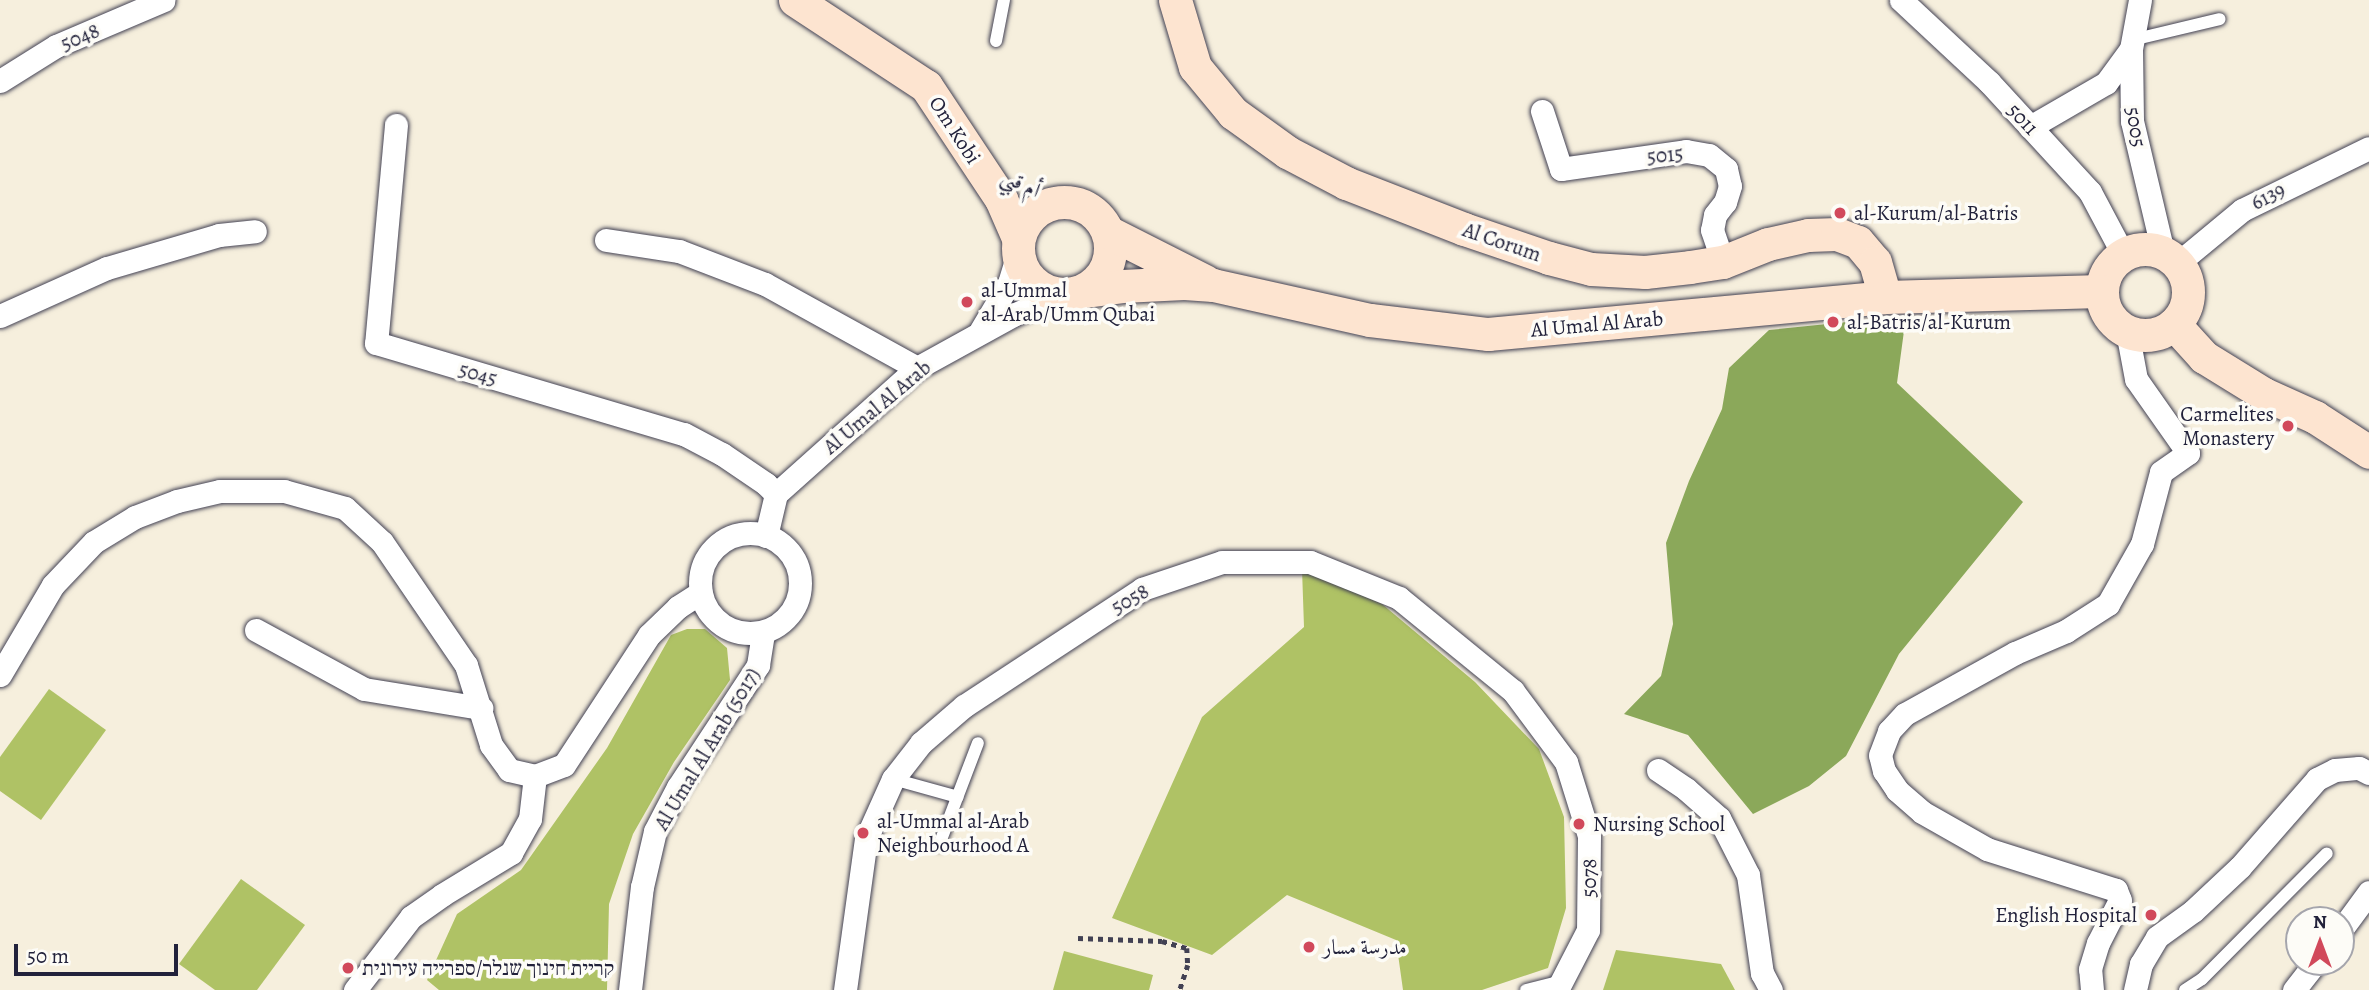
<!DOCTYPE html>
<meta charset="utf-8">
<style>
body{margin:0}
#map{position:relative;width:2369px;height:990px;overflow:hidden;background:#f6efdd;font-family:Alegreya,Amiri,"Frank Ruhl Libre",serif}
div>[style]{position:absolute}
.green>*{inset:0;background:#afc265}
.forest>*{inset:0;background:#8ba85a}
.path>*{height:4.5px;margin-top:-2.25px;transform-origin:0;background:repeating-linear-gradient(90deg,#424153 0 5px,transparent 0 10px)}
.roads{filter:drop-shadow(0 0 2px #424153) drop-shadow(0 0 2px #424153)}
.lane>*{height:12px;margin:-6px;padding:0 6px;transform-origin:6px;border-radius:6px;background:#fff}
.street>*{height:23px;margin:-11.5px;padding:0 11.5px;transform-origin:11.5px;border-radius:11.5px;background:#fff}
.street>.ring{margin:-11.5px;padding:0;box-sizing:content-box;background:none;border:23px solid #fff;border-radius:50%}
.secondary>*{height:33px;margin:-16.5px;padding:0 16.5px;transform-origin:16.5px;border-radius:16.5px;background:#fde4d0}
.secondary>.ring{margin:-16.5px;padding:0;box-sizing:content-box;background:none;border:33px solid #fde4d0;border-radius:50%}
.dots>*{width:19px;height:19px;translate:-50% -50%;box-sizing:border-box;border:4px solid #fdfcf7;border-radius:50%}
span{translate:-50% -50%;white-space:nowrap;text-align:center;line-height:1.15;-webkit-text-stroke:7px #fdfcf7;paint-order:stroke}
.street-label{font-size:21px;color:#22223b}
.poi-label{font-size:21px;color:#22223b}
.left{translate:0 -50%;text-align:left}
.right{translate:-100% -50%;text-align:right}
.north{position:absolute;left:2285px;top:906px;width:70px;height:70px;box-sizing:border-box;background:#fdfcf7;border:2px solid #a5a5ac;border-radius:50%;rotate:0deg;font-size:19px;font-weight:700;line-height:28px;text-align:center;color:#22223b}
.north::after{content:'';display:block;margin:auto;width:24px;height:32px;background:#d1495b;clip-path:polygon(50% 0,100% 100%,50% 72%,0 100%)}
.scale{position:absolute;left:14px;top:944px;width:164px;height:32px;box-sizing:border-box;border:4px solid #22223b;border-top:0;padding-left:9px;font-size:21px;line-height:24px;white-space:nowrap;color:#22223b;-webkit-text-stroke:5px #fdfcf7;paint-order:stroke}
</style>
<div id="map">
<div class="green">
<i style="clip-path:polygon(1302px 569px,1382px 604px,1475px 682px,1539px 749px,1564px 817px,1566px 908px,1548px 968px,1482px 990px,1403px 990px,1396px 940px,1287px 895px,1212px 955px,1112px 918px,1202px 717px,1304px 627px)"></i>
<i style="clip-path:polygon(687px 629px,705px 629px,727px 648px,730px 680px,674px 762px,633px 834px,609px 904px,607px 990px,439px 990px,427px 980px,457px 914px,521px 870px,607px 748px,671px 635px)"></i>
<i style="clip-path:polygon(49px 689px,106px 730px,41px 820px,0 791px,0 757px)"></i>
<i style="clip-path:polygon(241px 879px,305px 925px,257px 990px,215px 990px,179px 964px)"></i>
<i style="clip-path:polygon(1616px 950px,1721px 964px,1735px 990px,1603px 990px)"></i>
<i style="clip-path:polygon(1064px 951px,1153px 975px,1149px 990px,1053px 990px)"></i>
</div>
<div class="forest">
<i style="clip-path:polygon(1906px 316px,1897px 383px,2023px 502px,1899px 654px,1846px 756px,1809px 786px,1753px 814px,1688px 735px,1624px 714px,1661px 676px,1673px 624px,1666px 543px,1689px 481px,1722px 409px,1729px 368px,1769px 330px)"></i>
</div>
<div class="path">
<i style="left:1078px;top:938px;width:84px;rotate:2deg"></i>
<i style="left:1162px;top:941px;width:26px;rotate:16deg"></i>
<i style="left:1187px;top:948px;width:17px;rotate:87deg"></i>
<i style="left:1188px;top:965px;width:26px;rotate:108deg"></i>
</div>
<div class="roads">
<div class="lane">
<i style="left:2132px;top:40px;width:90px;rotate:-13.4deg"></i>
<i style="left:996px;top:41px;width:42px;rotate:-79deg"></i>
<i style="left:893px;top:779px;width:67px;rotate:15.5deg"></i>
<i style="left:939px;top:845px;width:109px;rotate:-69.1deg"></i>
<i style="left:1526px;top:990px;width:36px;rotate:-14deg"></i>
<i style="left:2185px;top:990px;width:20px;rotate:-33deg"></i>
<i style="left:2202px;top:979px;width:177px;rotate:-45.2deg"></i>
</div>
<div class="street">
<i style="left:1901px;top:0;width:120px;rotate:43deg"></i>
<i style="left:1989px;top:82px;width:149px;rotate:47.4deg"></i>
<i style="left:2090px;top:192px;width:70px;rotate:62deg"></i>
<i style="left:2140px;top:0;width:50px;rotate:100.4deg"></i>
<i style="left:2131px;top:49px;width:72px;rotate:89.2deg"></i>
<i style="left:2132px;top:121px;width:135px;rotate:76.7deg"></i>
<i style="left:0;top:81px;width:66px;rotate:-32deg"></i>
<i style="left:56px;top:46px;width:117px;rotate:-23.1deg"></i>
<i style="left:1542px;top:111px;width:61px;rotate:71.9deg"></i>
<i style="left:1561px;top:169px;width:126px;rotate:-8.2deg"></i>
<i style="left:1686px;top:151px;width:23px;rotate:10deg"></i>
<i style="left:1709px;top:155px;width:22px;rotate:39deg"></i>
<i style="left:1726px;top:169px;width:17px;rotate:77deg"></i>
<i style="left:1730px;top:186px;width:17px;rotate:107deg"></i>
<i style="left:1725px;top:202px;width:16px;rotate:128deg"></i>
<i style="left:1715px;top:215px;width:15px;rotate:101deg"></i>
<i style="left:1712px;top:230px;width:34px;rotate:71deg"></i>
<i style="left:396px;top:125px;width:219px;rotate:95.2deg"></i>
<i style="left:376px;top:343px;width:321px;rotate:16.5deg"></i>
<i style="left:684px;top:434px;width:43px;rotate:27.8deg"></i>
<i style="left:722px;top:454px;width:53px;rotate:34.3deg"></i>
<i style="left:766px;top:484px;width:14px;rotate:45deg"></i>
<i style="left:2030px;top:127px;width:88px;rotate:-30.1deg"></i>
<i style="left:2106px;top:83px;width:42px;rotate:-53.7deg"></i>
<i style="left:606px;top:240px;width:74px;rotate:8.6deg"></i>
<i style="left:679px;top:251px;width:92px;rotate:21deg"></i>
<i style="left:765px;top:284px;width:174px;rotate:28.9deg"></i>
<i style="left:2178px;top:263px;width:83px;rotate:-39.6deg"></i>
<i style="left:2242px;top:210px;width:141px;rotate:-26deg"></i>
<i style="left:0;top:316px;width:117px;rotate:-24.2deg"></i>
<i style="left:107px;top:268px;width:117px;rotate:-16.4deg"></i>
<i style="left:219px;top:235px;width:36px;rotate:-6deg"></i>
<i style="left:981px;top:330px;width:55px;rotate:-59.2deg"></i>
<i style="left:1009px;top:283px;width:30px;rotate:-73deg"></i>
<i class="ring" style="left:700px;top:533px;width:77px;height:77px"></i>
<i style="left:766px;top:536px;width:43px;rotate:-76.6deg"></i>
<i style="left:776px;top:494px;width:189px;rotate:-41.8deg"></i>
<i style="left:917px;top:368px;width:110px;rotate:-28.9deg"></i>
<i style="left:1013px;top:315px;width:52px;rotate:-23.6deg"></i>
<i style="left:256px;top:630px;width:123px;rotate:28.6deg"></i>
<i style="left:364px;top:689px;width:119px;rotate:9.2deg"></i>
<i style="left:0;top:675px;width:104px;rotate:-59.5deg"></i>
<i style="left:53px;top:585px;width:59px;rotate:-46.4deg"></i>
<i style="left:94px;top:542px;width:48px;rotate:-31.4deg"></i>
<i style="left:135px;top:517px;width:45px;rotate:-20.9deg"></i>
<i style="left:177px;top:501px;width:44px;rotate:-13.1deg"></i>
<i style="left:220px;top:491px;width:64px"></i>
<i style="left:284px;top:491px;width:63px;rotate:15.6deg"></i>
<i style="left:345px;top:508px;width:50px;rotate:42.6deg"></i>
<i style="left:382px;top:542px;width:149px;rotate:55.7deg"></i>
<i style="left:466px;top:665px;width:84px;rotate:72.6deg"></i>
<i style="left:491px;top:745px;width:31px;rotate:54deg"></i>
<i style="left:509px;top:770px;width:27px;rotate:13deg"></i>
<i style="left:535px;top:776px;width:31px;rotate:-21deg"></i>
<i style="left:564px;top:765px;width:155px;rotate:-56.8deg"></i>
<i style="left:649px;top:635px;width:40px;rotate:-44deg"></i>
<i style="left:678px;top:607px;width:27px;rotate:-33deg"></i>
<i style="left:1658px;top:770px;width:34px;rotate:34deg"></i>
<i style="left:1686px;top:789px;width:44px;rotate:41.3deg"></i>
<i style="left:1719px;top:818px;width:64px;rotate:63deg"></i>
<i style="left:1748px;top:875px;width:99px;rotate:81.9deg"></i>
<i style="left:1762px;top:973px;width:19px;rotate:62deg"></i>
<i style="left:2341px;top:930px;width:47px;rotate:-53.6deg"></i>
<i style="left:355px;top:990px;width:92px;rotate:-52.5deg"></i>
<i style="left:411px;top:917px;width:38px;rotate:-35deg"></i>
<i style="left:442px;top:895px;width:81px;rotate:-31.3deg"></i>
<i style="left:511px;top:853px;width:39px;rotate:-61deg"></i>
<i style="left:530px;top:819px;width:43px;rotate:-83.4deg"></i>
<i style="left:630px;top:990px;width:104px;rotate:-83.4deg"></i>
<i style="left:642px;top:887px;width:57px;rotate:-76.9deg"></i>
<i style="left:655px;top:831px;width:50px;rotate:-62.4deg"></i>
<i style="left:678px;top:787px;width:146px;rotate:-56.7deg"></i>
<i style="left:758px;top:665px;width:33px;rotate:-81deg"></i>
<i style="left:845px;top:990px;width:152px;rotate:-82.1deg"></i>
<i style="left:866px;top:839px;width:66px;rotate:-65.8deg"></i>
<i style="left:893px;top:779px;width:46px;rotate:-52.1deg"></i>
<i style="left:921px;top:743px;width:57px;rotate:-40.7deg"></i>
<i style="left:964px;top:706px;width:213px;rotate:-33.3deg"></i>
<i style="left:1142px;top:589px;width:84px;rotate:-18.6deg"></i>
<i style="left:1222px;top:562px;width:88px"></i>
<i style="left:1310px;top:562px;width:96px;rotate:22deg"></i>
<i style="left:1399px;top:598px;width:147px;rotate:39.2deg"></i>
<i style="left:1513px;top:691px;width:89px;rotate:53.3deg"></i>
<i style="left:1566px;top:762px;width:77px;rotate:72.7deg"></i>
<i style="left:1589px;top:836px;width:94px;rotate:90.6deg"></i>
<i style="left:1588px;top:930px;width:68px;rotate:117.3deg"></i>
<i style="left:2092px;top:990px;width:21px;rotate:-95deg"></i>
<i style="left:2090px;top:969px;width:27px;rotate:-73deg"></i>
<i style="left:2098px;top:943px;width:48px;rotate:-62.9deg"></i>
<i style="left:2120px;top:900px;width:11px;rotate:-112deg"></i>
<i style="left:2116px;top:890px;width:135px;rotate:-162.4deg"></i>
<i style="left:1987px;top:849px;width:75px;rotate:-150.4deg"></i>
<i style="left:1922px;top:812px;width:33px;rotate:-139deg"></i>
<i style="left:1897px;top:790px;width:23px;rotate:-124deg"></i>
<i style="left:1884px;top:771px;width:16px;rotate:-104deg"></i>
<i style="left:1880px;top:755px;width:26px;rotate:-69deg"></i>
<i style="left:1889px;top:731px;width:23px;rotate:-47deg"></i>
<i style="left:1905px;top:714px;width:126px;rotate:-29deg"></i>
<i style="left:2015px;top:653px;width:56px;rotate:-23.3deg"></i>
<i style="left:2066px;top:631px;width:50px;rotate:-32.7deg"></i>
<i style="left:2108px;top:604px;width:69px;rotate:-60.5deg"></i>
<i style="left:2142px;top:544px;width:74px;rotate:-75.2deg"></i>
<i style="left:2161px;top:472px;width:33px;rotate:-35deg"></i>
<i style="left:2188px;top:453px;width:90px;rotate:-125.1deg"></i>
<i style="left:2136px;top:379px;width:49px;rotate:-100.6deg"></i>
<i style="left:2135px;top:990px;width:27px;rotate:-77deg"></i>
<i style="left:2141px;top:964px;width:31px;rotate:-59deg"></i>
<i style="left:2157px;top:937px;width:44px;rotate:-35.8deg"></i>
<i style="left:2193px;top:911px;width:64px;rotate:-43.1deg"></i>
<i style="left:2240px;top:867px;width:117px;rotate:-48.8deg"></i>
<i style="left:2317px;top:779px;width:20px;rotate:-27deg"></i>
<i style="left:2335px;top:770px;width:24px;rotate:-5deg"></i>
<i style="left:2359px;top:768px;width:11px;rotate:27deg"></i>
<i style="left:2294px;top:990px;width:36px;rotate:-52deg"></i>
</div>
<div class="secondary">
<i style="left:795px;top:0;width:157px;rotate:33.3deg"></i>
<i style="left:926px;top:86px;width:136px;rotate:56.4deg"></i>
<i style="left:1001px;top:199px;width:43px;rotate:66.4deg"></i>
<i style="left:1175px;top:0;width:70px;rotate:73.4deg"></i>
<i style="left:1195px;top:67px;width:60px;rotate:50.4deg"></i>
<i style="left:1233px;top:113px;width:67px;rotate:35.8deg"></i>
<i style="left:1287px;top:152px;width:67px;rotate:27.7deg"></i>
<i style="left:1346px;top:183px;width:127px;rotate:21.3deg"></i>
<i style="left:1464px;top:229px;width:90px;rotate:18.8deg"></i>
<i style="left:1549px;top:258px;width:43px;rotate:14.7deg"></i>
<i style="left:1591px;top:269px;width:54px;rotate:3.2deg"></i>
<i style="left:1645px;top:272px;width:45px;rotate:-6.3deg"></i>
<i style="left:1690px;top:267px;width:33px;rotate:-9deg"></i>
<i style="left:1723px;top:262px;width:48px;rotate:-21.8deg"></i>
<i style="left:1768px;top:244px;width:41px;rotate:-12.7deg"></i>
<i style="left:1808px;top:235px;width:29px;rotate:-2deg"></i>
<i style="left:1837px;top:234px;width:22px;rotate:21deg"></i>
<i style="left:1858px;top:242px;width:26px;rotate:50deg"></i>
<i style="left:1875px;top:262px;width:36px;rotate:74deg"></i>
<i class="ring" style="left:1018px;top:202px;width:59px;height:59px"></i>
<i style="left:1108px;top:232px;width:109px;rotate:26.8deg"></i>
<i class="ring" style="left:2102px;top:249px;width:53px;height:53px"></i>
<i style="left:1078px;top:292px;width:44px;rotate:-7.8deg"></i>
<i style="left:1122px;top:286px;width:62px;rotate:-2.8deg"></i>
<i style="left:1184px;top:283px;width:29px;rotate:4deg"></i>
<i style="left:1213px;top:285px;width:161px;rotate:12.6deg"></i>
<i style="left:1370px;top:320px;width:119px;rotate:6.8deg"></i>
<i style="left:1488px;top:334px;width:399px;rotate:-5.3deg"></i>
<i style="left:1885px;top:297px;width:216px;rotate:-1.6deg"></i>
<i style="left:2174px;top:324px;width:45px;rotate:47.7deg"></i>
<i style="left:2204px;top:357px;width:70px;rotate:31.7deg"></i>
<i style="left:2264px;top:394px;width:56px;rotate:24.3deg"></i>
<i style="left:2315px;top:417px;width:64px;rotate:32.9deg"></i>
</div>
</div>
<div class="dots">
<i style="left:1840px;top:213px;background:#d1495b"></i>
<i style="left:967px;top:302px;background:#d1495b"></i>
<i style="left:1833px;top:322px;background:#d1495b"></i>
<i style="left:2288px;top:426px;background:#d1495b"></i>
<i style="left:1579px;top:824px;background:#d1495b"></i>
<i style="left:863px;top:833px;background:#d1495b"></i>
<i style="left:2151px;top:915px;background:#d1495b"></i>
<i style="left:1309px;top:947px;background:#d1495b"></i>
<i style="left:348px;top:968px;background:#d1495b"></i>
</div>
<div class="street-label">
<span style="left:80px;top:37px;rotate:-23deg">5048</span>
<span style="left:2023px;top:119px;rotate:47deg">5011</span>
<span style="left:2136px;top:127px;rotate:81deg">5005</span>
<span style="left:955px;top:130px;rotate:57deg">Om Kobi</span>
<span style="left:1665px;top:155px;rotate:-6deg">5015</span>
<span style="left:1021px;top:183px;rotate:25deg">أم قبي</span>
<span style="left:2268px;top:196px;rotate:-28deg">6139</span>
<span style="left:1502px;top:242px;rotate:19deg">Al Corum</span>
<span style="left:1597px;top:324px;rotate:-5deg">Al Umal Al Arab</span>
<span style="left:478px;top:374px;rotate:16deg">5045</span>
<span style="left:877px;top:407px;rotate:-40deg">Al Umal Al Arab</span>
<span style="left:1130px;top:599px;rotate:-30deg">5058</span>
<span style="left:707px;top:749px;rotate:-59deg">Al Umal Al Arab (5017)</span>
<span style="left:1589px;top:878px;rotate:-89deg">5078</span>
</div>
<div class="poi-label">
<span class="left" style="left:1854px;top:213px">al-Kurum/al-Batris</span>
<span class="left" style="left:981px;top:302px">al-Ummal<br>al-Arab/Umm Qubai</span>
<span class="left" style="left:1847px;top:322px">al-Batris/al-Kurum</span>
<span class="right" style="left:2274px;top:426px">Carmelites<br>Monastery</span>
<span class="left" style="left:877px;top:833px">al-Ummal al-Arab<br>Neighbourhood A</span>
<span class="left" style="left:1593px;top:824px">Nursing School</span>
<span class="right" style="left:2137px;top:915px">English Hospital</span>
<span class="left" style="left:1323px;top:947px">مدرسة مسار</span>
<span class="left" style="left:362px;top:968px">קריית חינוך שנלר/ספרייה עירונית</span>
</div>
<div class="north">N</div>
<div class="scale">50 m</div>
</div>
